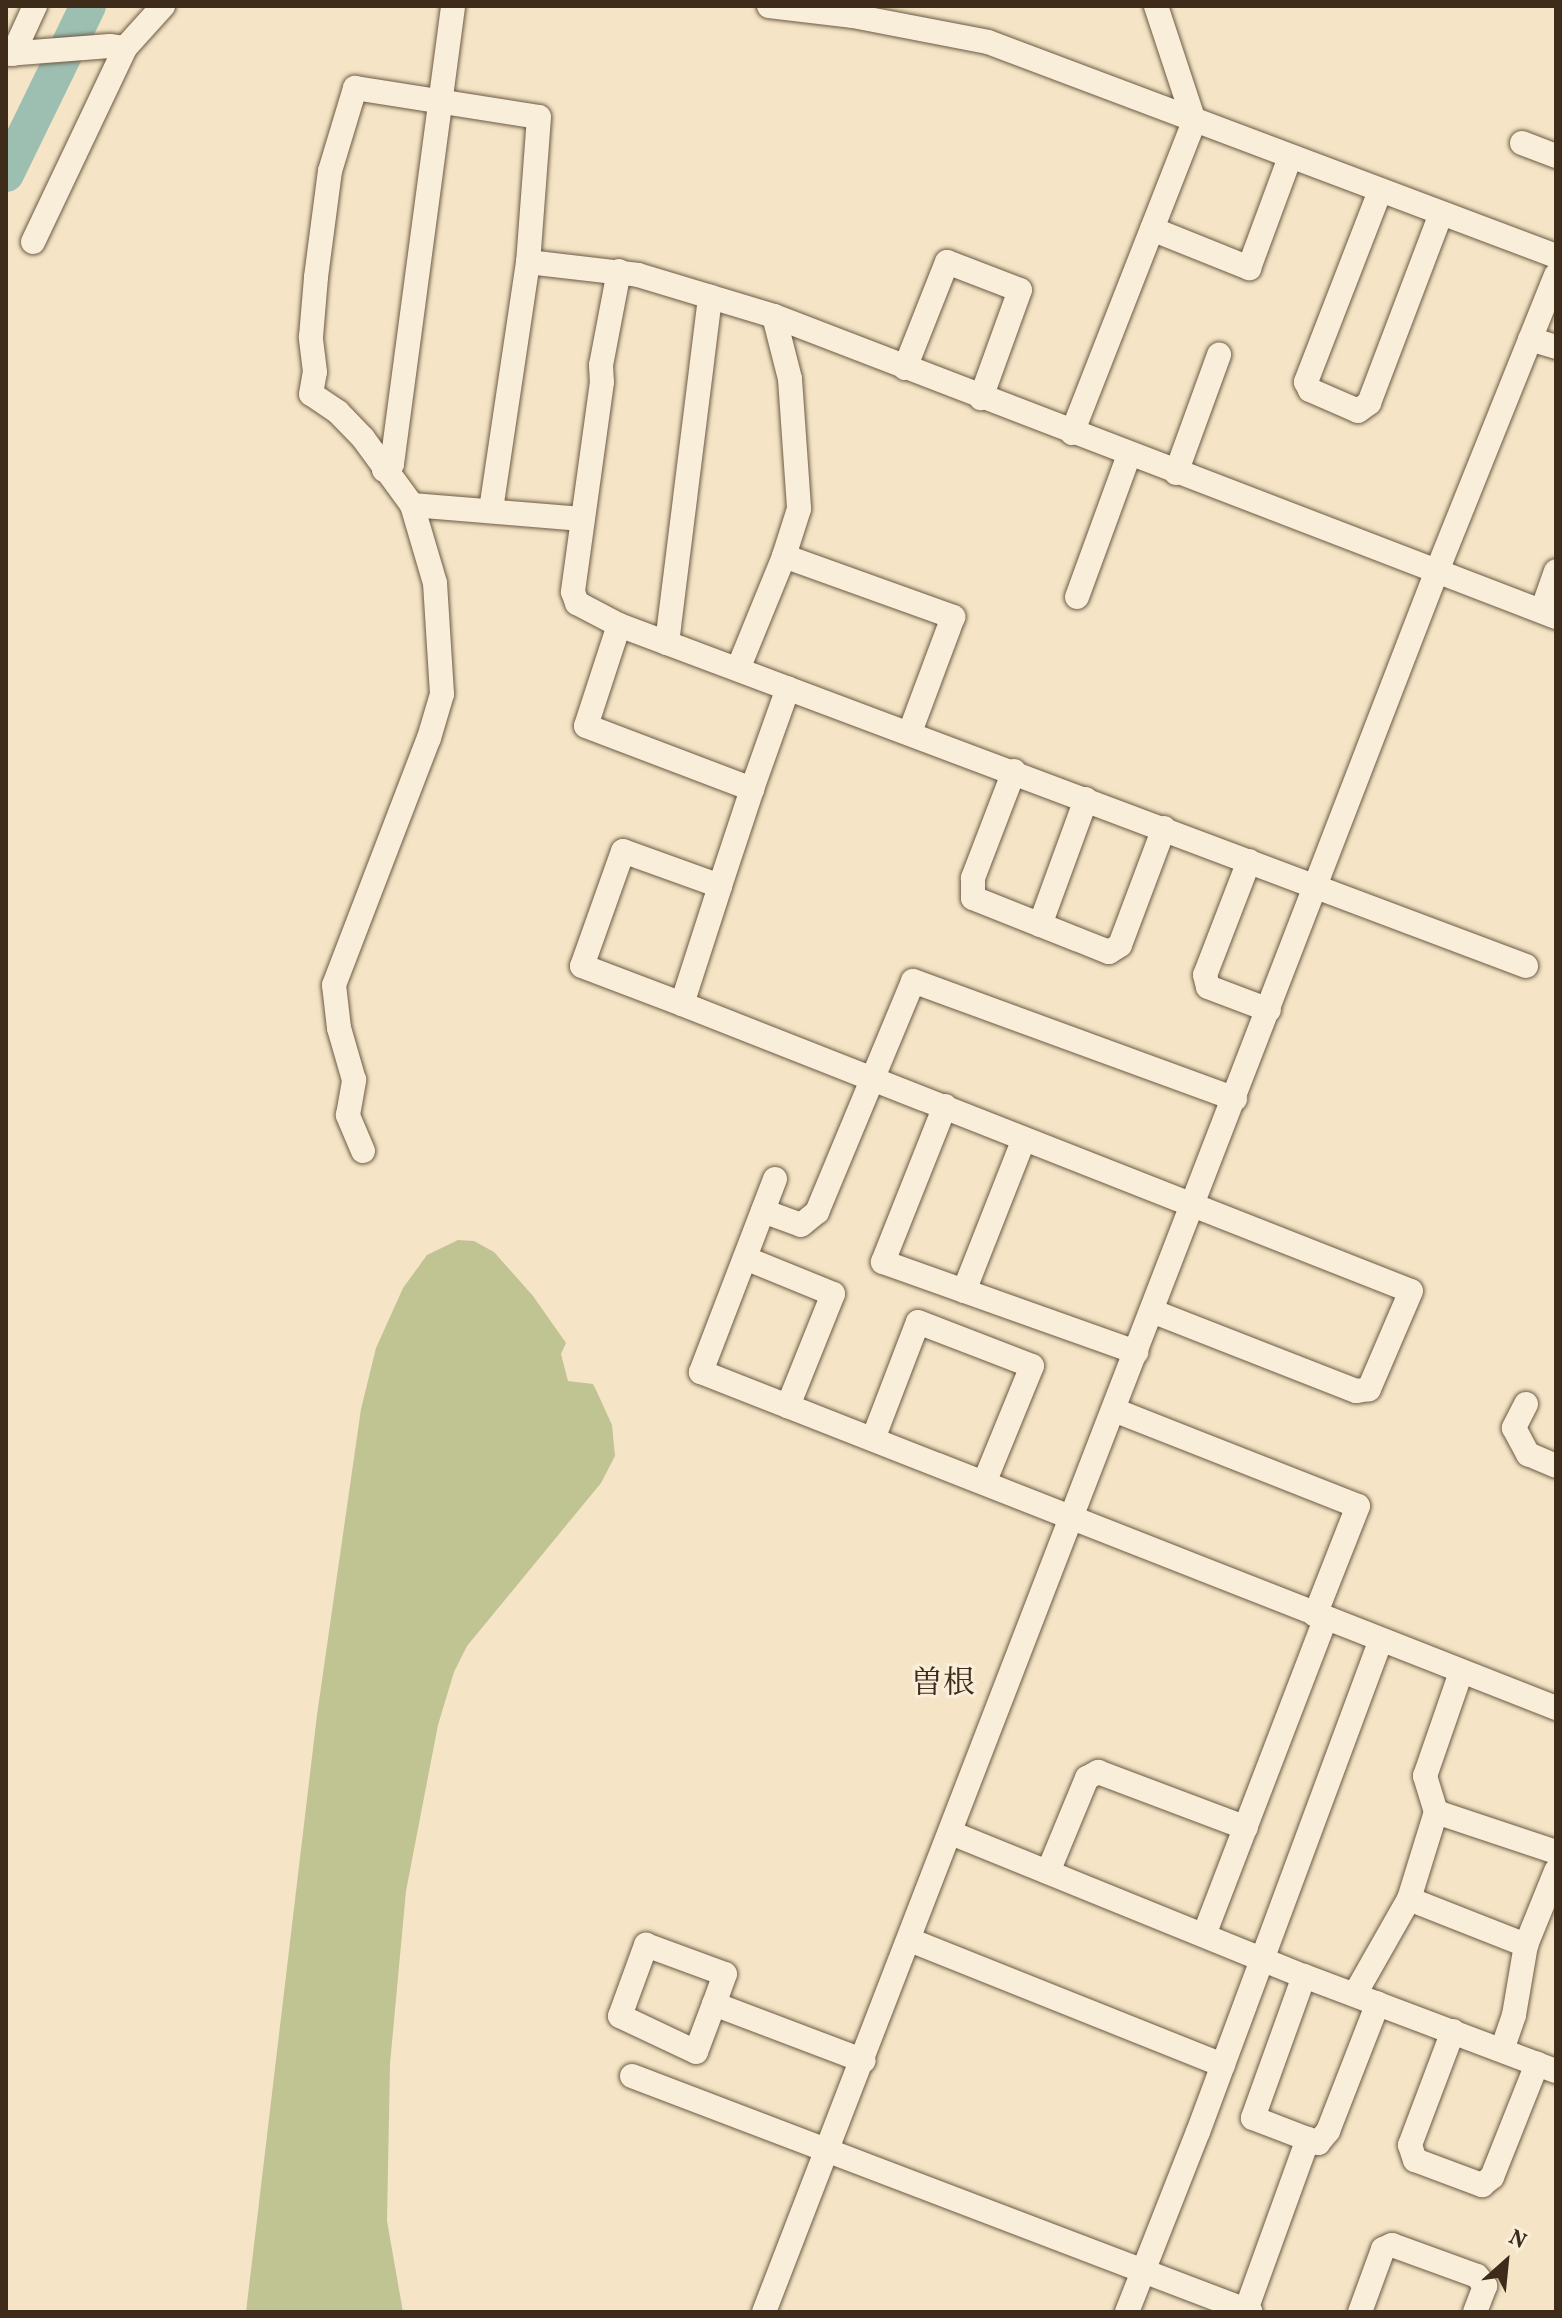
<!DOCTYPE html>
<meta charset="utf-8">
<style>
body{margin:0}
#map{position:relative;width:1562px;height:2318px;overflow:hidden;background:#f5e5c6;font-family:Vollkorn,"Noto Serif JP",serif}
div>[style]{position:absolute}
.green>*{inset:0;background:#c0c392}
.river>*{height:36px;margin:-18px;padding:0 18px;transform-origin:18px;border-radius:18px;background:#9cbfb2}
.roads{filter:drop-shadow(0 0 2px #6c5a44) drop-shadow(0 0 2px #6c5a44)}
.minor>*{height:24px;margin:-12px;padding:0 12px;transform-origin:12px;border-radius:12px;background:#f8eeda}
span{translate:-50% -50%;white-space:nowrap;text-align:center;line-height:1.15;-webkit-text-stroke:6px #f8eeda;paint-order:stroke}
.quarter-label{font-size:32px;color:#3e2b19}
.frame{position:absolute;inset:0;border:8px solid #3e2b19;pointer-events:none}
.north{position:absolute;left:1466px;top:2222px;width:80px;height:80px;-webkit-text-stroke:6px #f8eeda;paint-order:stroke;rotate:27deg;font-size:22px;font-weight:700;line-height:32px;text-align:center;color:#3e2b19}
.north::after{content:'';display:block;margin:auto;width:28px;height:36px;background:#3e2b19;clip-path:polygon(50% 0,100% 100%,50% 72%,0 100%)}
</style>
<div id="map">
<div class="green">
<i style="clip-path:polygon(458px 1240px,474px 1241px,494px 1252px,533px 1296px,566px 1343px,561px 1354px,568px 1381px,593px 1384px,597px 1392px,612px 1425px,615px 1456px,601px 1483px,467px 1646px,454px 1672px,438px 1725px,406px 1891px,390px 2064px,387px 2221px,403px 2312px,246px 2312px,317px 1715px,361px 1409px,376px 1348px,403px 1288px,427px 1255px)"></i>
</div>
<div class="river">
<i style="left:6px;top:174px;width:187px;rotate:-64deg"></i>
</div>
<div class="roads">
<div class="minor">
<i style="left:769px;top:6px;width:85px;rotate:6.8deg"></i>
<i style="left:853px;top:16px;width:137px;rotate:10.9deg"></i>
<i style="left:988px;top:42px;width:607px;rotate:20.64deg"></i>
<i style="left:6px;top:54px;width:104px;rotate:-4.4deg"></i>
<i style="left:110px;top:46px;width:15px;rotate:8deg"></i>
<i style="left:13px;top:54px;width:53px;rotate:-65.4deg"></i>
<i style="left:1522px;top:143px;width:36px;rotate:21deg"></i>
<i style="left:1380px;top:191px;width:205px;rotate:111.2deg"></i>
<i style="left:1306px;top:382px;width:9px;rotate:63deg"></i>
<i style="left:1310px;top:390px;width:52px;rotate:23.6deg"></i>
<i style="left:1358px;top:411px;width:14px;rotate:-36deg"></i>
<i style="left:1369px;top:403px;width:203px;rotate:-69.2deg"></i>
<i style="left:1152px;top:229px;width:105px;rotate:21.9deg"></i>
<i style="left:1249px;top:268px;width:118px;rotate:-69.7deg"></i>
<i style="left:33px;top:242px;width:215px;rotate:-64.6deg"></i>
<i style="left:125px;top:48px;width:57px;rotate:-47.9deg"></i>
<i style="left:528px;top:262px;width:111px;rotate:6.7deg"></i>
<i style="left:638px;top:275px;width:142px;rotate:16.8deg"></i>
<i style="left:774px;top:316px;width:838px;rotate:21.05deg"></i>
<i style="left:619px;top:271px;width:96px;rotate:100.8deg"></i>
<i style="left:601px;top:365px;width:17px;rotate:87deg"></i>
<i style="left:602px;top:382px;width:212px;rotate:97.9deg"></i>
<i style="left:573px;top:592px;width:12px;rotate:70deg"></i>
<i style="left:577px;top:603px;width:47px;rotate:27.6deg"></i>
<i style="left:619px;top:625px;width:969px;rotate:20.6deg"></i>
<i style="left:774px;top:316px;width:65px;rotate:75.7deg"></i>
<i style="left:790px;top:379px;width:130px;rotate:86deg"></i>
<i style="left:799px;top:509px;width:49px;rotate:107.7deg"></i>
<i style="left:784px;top:556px;width:180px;rotate:19.8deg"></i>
<i style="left:953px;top:617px;width:123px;rotate:110.5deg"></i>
<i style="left:1530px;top:339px;width:27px;rotate:17deg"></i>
<i style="left:905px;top:368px;width:114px;rotate:-68.4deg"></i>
<i style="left:947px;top:262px;width:78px;rotate:21deg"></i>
<i style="left:1020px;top:290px;width:115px;rotate:109.9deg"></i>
<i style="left:1072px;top:433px;width:335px;rotate:-68.6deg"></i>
<i style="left:1194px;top:121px;width:121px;rotate:-108.3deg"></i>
<i style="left:384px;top:470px;width:10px;rotate:-37deg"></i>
<i style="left:392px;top:464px;width:462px;rotate:-82.4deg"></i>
<i style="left:1176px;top:473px;width:126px;rotate:-70deg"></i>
<i style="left:412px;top:505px;width:171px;rotate:4.7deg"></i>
<i style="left:1077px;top:597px;width:151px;rotate:-69.9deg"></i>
<i style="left:1542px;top:611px;width:42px;rotate:-70.7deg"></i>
<i style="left:619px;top:625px;width:106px;rotate:108.1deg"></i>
<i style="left:586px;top:726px;width:178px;rotate:20.8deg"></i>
<i style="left:752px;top:789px;width:107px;rotate:-70.4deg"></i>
<i style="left:667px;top:643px;width:349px;rotate:-82.9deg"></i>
<i style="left:738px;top:669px;width:122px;rotate:-67.8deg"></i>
<i style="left:1014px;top:771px;width:115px;rotate:111deg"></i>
<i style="left:973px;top:878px;width:20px;rotate:90deg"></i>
<i style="left:973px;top:898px;width:146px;rotate:21.7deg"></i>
<i style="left:1109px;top:952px;width:13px;rotate:-32deg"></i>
<i style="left:1120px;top:945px;width:125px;rotate:-69.4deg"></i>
<i style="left:1249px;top:861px;width:122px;rotate:111.1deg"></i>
<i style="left:1205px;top:975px;width:12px;rotate:76deg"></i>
<i style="left:1208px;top:987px;width:65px;rotate:20.7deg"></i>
<i style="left:720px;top:886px;width:103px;rotate:-160.2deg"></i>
<i style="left:623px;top:851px;width:122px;rotate:109.6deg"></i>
<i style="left:582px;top:966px;width:107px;rotate:20.8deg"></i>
<i style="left:682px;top:1004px;width:124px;rotate:-72.1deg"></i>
<i style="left:720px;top:886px;width:102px;rotate:-71.7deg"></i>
<i style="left:1040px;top:925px;width:134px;rotate:-69.9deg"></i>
<i style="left:682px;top:1004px;width:783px;rotate:21.49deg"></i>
<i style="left:1411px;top:1291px;width:107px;rotate:113.2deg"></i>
<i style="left:1369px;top:1389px;width:13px;rotate:171deg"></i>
<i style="left:1356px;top:1391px;width:219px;rotate:-158.6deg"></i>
<i style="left:945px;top:1106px;width:168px;rotate:111.7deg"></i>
<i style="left:883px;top:1262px;width:269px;rotate:19.6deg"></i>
<i style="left:363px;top:1151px;width:39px;rotate:-113deg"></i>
<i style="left:348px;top:1115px;width:36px;rotate:-80deg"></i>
<i style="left:354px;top:1080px;width:54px;rotate:-106.1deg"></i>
<i style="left:339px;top:1028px;width:43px;rotate:-96.6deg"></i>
<i style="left:334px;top:985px;width:265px;rotate:-69deg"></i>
<i style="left:429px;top:738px;width:46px;rotate:-73.5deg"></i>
<i style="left:442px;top:694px;width:111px;rotate:-93.6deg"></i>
<i style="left:435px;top:583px;width:81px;rotate:-106.4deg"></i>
<i style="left:412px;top:505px;width:83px;rotate:-126.2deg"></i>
<i style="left:363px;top:438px;width:36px;rotate:-134deg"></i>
<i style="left:338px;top:412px;width:32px;rotate:-146deg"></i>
<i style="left:311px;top:394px;width:22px;rotate:-80deg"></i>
<i style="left:315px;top:372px;width:35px;rotate:-97deg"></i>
<i style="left:311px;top:337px;width:60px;rotate:-85.2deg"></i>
<i style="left:316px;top:277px;width:107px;rotate:-82.5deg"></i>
<i style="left:330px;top:171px;width:87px;rotate:-73.2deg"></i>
<i style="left:355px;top:88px;width:186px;rotate:9deg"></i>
<i style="left:539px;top:117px;width:145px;rotate:94.3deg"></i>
<i style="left:528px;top:262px;width:252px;rotate:98.5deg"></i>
<i style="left:775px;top:1179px;width:207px;rotate:111deg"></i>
<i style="left:701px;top:1372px;width:919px;rotate:21.45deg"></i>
<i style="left:763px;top:1211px;width:40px;rotate:20.2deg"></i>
<i style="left:801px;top:1225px;width:21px;rotate:-39deg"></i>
<i style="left:817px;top:1212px;width:250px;rotate:-67.4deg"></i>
<i style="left:913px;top:981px;width:343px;rotate:20.1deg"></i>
<i style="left:745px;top:1258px;width:95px;rotate:22.2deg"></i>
<i style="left:833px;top:1294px;width:121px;rotate:111.9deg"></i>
<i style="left:964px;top:1291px;width:163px;rotate:-68.5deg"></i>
<i style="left:1526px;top:1404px;width:27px;rotate:117deg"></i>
<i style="left:1514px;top:1428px;width:30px;rotate:62deg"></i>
<i style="left:1528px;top:1454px;width:30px;rotate:23deg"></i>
<i style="left:1114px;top:1410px;width:262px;rotate:21.5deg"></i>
<i style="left:1358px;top:1506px;width:117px;rotate:111.5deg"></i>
<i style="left:873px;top:1439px;width:125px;rotate:-69deg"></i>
<i style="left:918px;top:1322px;width:122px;rotate:21.1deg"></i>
<i style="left:1032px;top:1366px;width:126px;rotate:112.3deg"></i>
<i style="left:1436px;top:1812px;width:126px;rotate:18.4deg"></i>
<i style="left:951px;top:1833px;width:381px;rotate:22.1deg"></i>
<i style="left:1304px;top:1976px;width:269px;rotate:20.7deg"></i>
<i style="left:1048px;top:1872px;width:102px;rotate:-67.5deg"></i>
<i style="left:1087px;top:1778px;width:13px;rotate:-29deg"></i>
<i style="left:1098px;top:1772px;width:158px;rotate:20.7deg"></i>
<i style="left:1409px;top:1899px;width:126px;rotate:21.5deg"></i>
<i style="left:1204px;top:1935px;width:337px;rotate:-69deg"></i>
<i style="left:910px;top:1940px;width:337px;rotate:21.8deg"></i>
<i style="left:1304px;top:1976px;width:151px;rotate:109.8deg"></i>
<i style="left:1253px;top:2118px;width:70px;rotate:21deg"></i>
<i style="left:1318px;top:2143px;width:16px;rotate:-50deg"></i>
<i style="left:1328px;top:2131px;width:137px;rotate:-68.7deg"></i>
<i style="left:1355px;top:1994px;width:109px;rotate:-60.4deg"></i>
<i style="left:1409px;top:1899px;width:91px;rotate:-72.8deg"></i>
<i style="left:1436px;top:1812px;width:38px;rotate:-107deg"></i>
<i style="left:1425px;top:1776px;width:110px;rotate:-70.9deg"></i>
<i style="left:714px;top:2004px;width:51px;rotate:110.6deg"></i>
<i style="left:696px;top:2052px;width:84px;rotate:-154.7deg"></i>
<i style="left:620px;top:2016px;width:76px;rotate:-69.9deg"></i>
<i style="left:646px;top:1945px;width:84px;rotate:20.2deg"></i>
<i style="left:725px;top:1974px;width:32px;rotate:110deg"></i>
<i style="left:714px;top:2004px;width:160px;rotate:20.8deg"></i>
<i style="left:1453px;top:2031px;width:122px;rotate:110.7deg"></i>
<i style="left:1410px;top:2145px;width:16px;rotate:72deg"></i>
<i style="left:1415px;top:2160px;width:72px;rotate:20.5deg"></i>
<i style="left:1482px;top:2185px;width:13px;rotate:-39deg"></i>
<i style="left:1492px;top:2177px;width:122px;rotate:-68.3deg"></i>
<i style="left:1502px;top:2050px;width:37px;rotate:-71deg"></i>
<i style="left:1514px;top:2015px;width:71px;rotate:-80.3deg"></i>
<i style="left:1526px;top:1945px;width:80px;rotate:-67.9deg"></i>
<i style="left:632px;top:2076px;width:662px;rotate:20.87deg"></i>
<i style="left:1246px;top:2310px;width:182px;rotate:-70.1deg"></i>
<i style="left:764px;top:2312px;width:1867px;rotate:-68.87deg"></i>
<i style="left:1437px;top:571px;width:319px;rotate:-68.1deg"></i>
<i style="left:1127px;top:2312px;width:193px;rotate:-68.5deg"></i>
<i style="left:1198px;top:2132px;width:523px;rotate:-69.62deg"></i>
<i style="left:1360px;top:2312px;width:67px;rotate:-69.9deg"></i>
<i style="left:1383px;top:2249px;width:10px;rotate:-24deg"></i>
<i style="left:1392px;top:2245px;width:90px;rotate:20deg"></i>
<i style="left:1477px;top:2276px;width:13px;rotate:51deg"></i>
<i style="left:1485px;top:2286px;width:28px;rotate:111deg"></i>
</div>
</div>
<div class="quarter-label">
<span style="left:943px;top:1685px">曽根</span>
</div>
<div class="frame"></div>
<div class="north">N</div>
</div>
